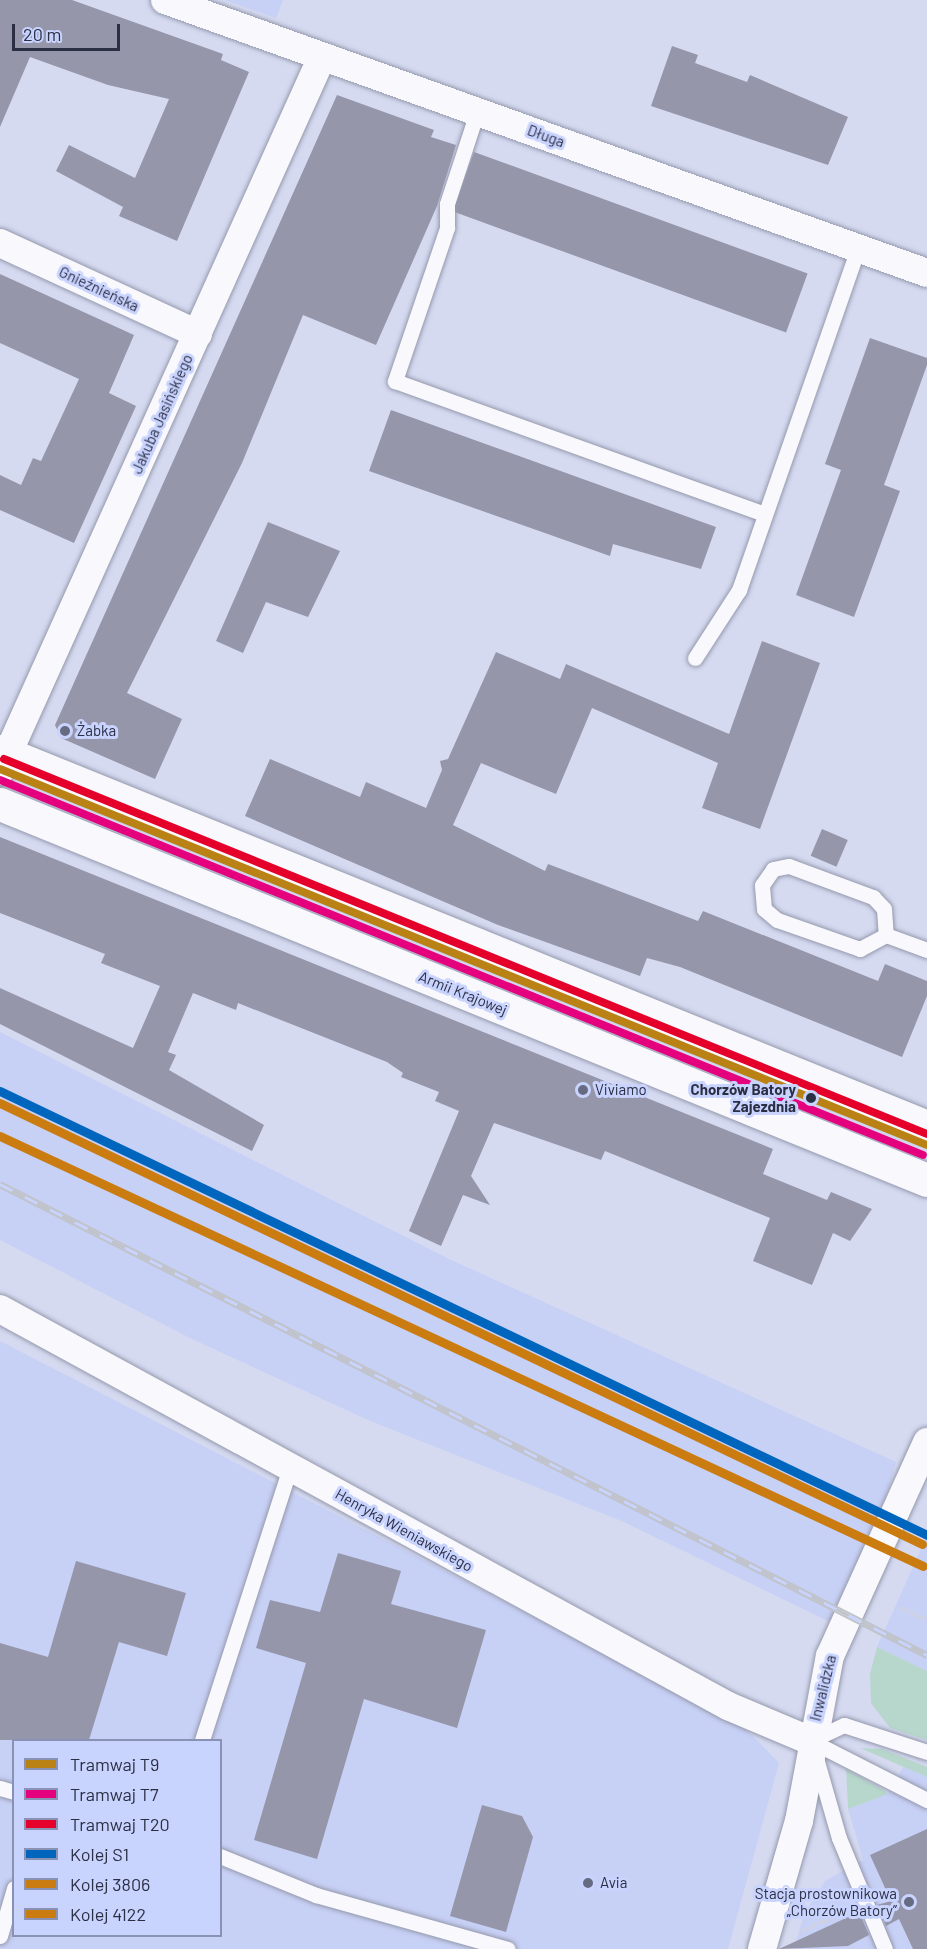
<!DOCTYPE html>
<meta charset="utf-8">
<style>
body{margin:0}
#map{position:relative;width:927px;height:1949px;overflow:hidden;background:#d5daf1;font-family:Barlow,sans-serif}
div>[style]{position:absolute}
.built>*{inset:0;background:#c7d0f5}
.green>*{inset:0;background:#b7d7cc}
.building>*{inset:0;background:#9696ab;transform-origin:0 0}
.path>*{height:4px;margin-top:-2px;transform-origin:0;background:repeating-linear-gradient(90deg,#d1d2da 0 3px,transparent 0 6px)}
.roads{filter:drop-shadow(0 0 2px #9599ac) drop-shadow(0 0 2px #9599ac)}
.service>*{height:15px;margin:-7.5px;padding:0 7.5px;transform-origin:7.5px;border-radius:7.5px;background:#f9f9fd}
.minor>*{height:28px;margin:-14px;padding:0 14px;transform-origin:14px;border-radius:14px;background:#f9f9fd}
.tertiary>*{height:33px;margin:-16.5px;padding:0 16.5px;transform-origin:16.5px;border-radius:16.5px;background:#f9f9fd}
.rail>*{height:7px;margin-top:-3.5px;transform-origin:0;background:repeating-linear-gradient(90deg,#c8d3fe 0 14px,#c1c3ca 0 28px);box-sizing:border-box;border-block:2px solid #c1c3ca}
.rail-1>*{height:9px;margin:-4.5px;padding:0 4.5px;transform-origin:4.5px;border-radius:4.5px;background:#0065bd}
.rail-2>*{height:9px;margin:-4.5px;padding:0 4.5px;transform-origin:4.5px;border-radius:4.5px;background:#ca7c11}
.rail-3>*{height:9px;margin:-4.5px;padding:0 4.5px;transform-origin:4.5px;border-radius:4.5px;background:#ca7c11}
.tram-1>*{height:8px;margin:-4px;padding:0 4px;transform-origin:4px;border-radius:4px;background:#ba8214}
.tram-2>*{height:8px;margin:-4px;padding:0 4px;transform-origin:4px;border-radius:4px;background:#e5007d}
.tram-3>*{height:8px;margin:-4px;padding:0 4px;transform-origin:4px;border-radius:4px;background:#e4002b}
.dots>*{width:16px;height:16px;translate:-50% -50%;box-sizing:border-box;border:3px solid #c8d3fe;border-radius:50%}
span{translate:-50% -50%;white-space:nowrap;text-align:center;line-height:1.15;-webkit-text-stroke:6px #c8d3fe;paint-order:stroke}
.street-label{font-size:15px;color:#2b2f44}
.poi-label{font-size:15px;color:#2b2f44}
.left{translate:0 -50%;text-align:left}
.right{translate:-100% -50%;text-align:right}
.stop-label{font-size:15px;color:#2b2f44;font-weight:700}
.legend{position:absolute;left:12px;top:1739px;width:210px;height:198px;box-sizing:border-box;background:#c8d3fe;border:2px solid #8991b4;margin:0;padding:8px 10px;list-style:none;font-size:18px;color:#2b2f44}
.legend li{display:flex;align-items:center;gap:12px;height:30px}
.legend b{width:30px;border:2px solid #8991b4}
.scale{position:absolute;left:12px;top:24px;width:108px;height:27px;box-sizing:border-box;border:3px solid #2b2f44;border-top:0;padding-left:8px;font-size:18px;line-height:21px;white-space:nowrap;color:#2b2f44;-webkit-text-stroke:4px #c8d3fe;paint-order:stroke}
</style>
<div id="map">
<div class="built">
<i style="clip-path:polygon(225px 0,283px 0,276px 18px)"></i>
<i style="clip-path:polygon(0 1032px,449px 1259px,896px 1462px,886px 1500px,830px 1622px,624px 1522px,368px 1420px,192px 1339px,0 1240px)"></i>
<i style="clip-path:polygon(evenodd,0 1341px,741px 1724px,779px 1763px,728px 1949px,0 1949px,0 1341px,14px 1740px,220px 1740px,220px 1936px,14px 1936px,14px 1740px)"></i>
<i style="clip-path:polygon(927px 1536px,927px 1671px,877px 1647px)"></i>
<i style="clip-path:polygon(904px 1766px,927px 1777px,927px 1949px,794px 1949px,804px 1914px,825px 1881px,863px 1860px,848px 1809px,887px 1794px)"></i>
</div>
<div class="green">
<i style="clip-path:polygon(877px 1647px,927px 1671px,927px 1740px,890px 1728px,871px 1703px,870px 1674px)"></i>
<i style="clip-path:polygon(860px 1748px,882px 1749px,927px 1767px,927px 1777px)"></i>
<i style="clip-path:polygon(846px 1769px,884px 1790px,888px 1794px,848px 1809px)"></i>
</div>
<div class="building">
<i style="clip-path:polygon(0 0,72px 0,223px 54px,221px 60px,249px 72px,177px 241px,119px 216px,123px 207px,56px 171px,69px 145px,135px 178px,169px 99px,108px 85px,30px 57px,0 127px)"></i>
<i style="clip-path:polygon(672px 46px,698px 55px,695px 63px,747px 82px,750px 75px,848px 117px,828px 165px,651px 106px)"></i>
<i style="clip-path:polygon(337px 95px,434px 130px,431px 137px,456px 145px,437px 206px,376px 345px,303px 315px,242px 463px,127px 693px,182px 719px,155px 779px,61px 738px,55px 725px)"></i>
<i style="left:474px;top:152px;width:355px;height:63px;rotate:20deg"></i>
<i style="clip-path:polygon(0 274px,134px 335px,109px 393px,136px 406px,74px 543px,0 510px,0 475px,21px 485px,33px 458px,41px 461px,79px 379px,0 343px)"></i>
<i style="clip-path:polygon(870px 338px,927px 358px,927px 365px,884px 485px,900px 491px,854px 617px,796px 595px,841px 470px,825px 464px)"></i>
<i style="clip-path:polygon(391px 410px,716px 527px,701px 569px,613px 544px,610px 556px,369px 471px)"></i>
<i style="clip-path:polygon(268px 522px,340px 551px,308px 617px,266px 602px,243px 653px,216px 641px)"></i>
<i style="clip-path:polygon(762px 641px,820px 663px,760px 829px,702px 808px,718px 763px,592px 708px,556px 794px,481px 763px,453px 825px,545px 871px,548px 864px,698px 921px,703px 911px,878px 981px,885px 964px,927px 981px,927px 996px,902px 1057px,680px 967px,647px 958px,640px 976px,498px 925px,245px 816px,270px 759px,360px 797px,366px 782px,426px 808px,442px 770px,440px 761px,448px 759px,496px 652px,560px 679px,566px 664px,729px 734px)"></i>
<i style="left:822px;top:829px;width:28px;height:29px;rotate:23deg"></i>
<i style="clip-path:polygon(0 837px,773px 1149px,763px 1174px,827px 1200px,831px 1192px,872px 1209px,850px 1241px,833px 1233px,812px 1285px,753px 1261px,770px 1218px,605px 1151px,601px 1160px,494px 1123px,471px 1176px,490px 1205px,463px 1195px,441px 1246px,409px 1231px,459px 1111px,435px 1101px,439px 1092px,401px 1077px,403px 1073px,387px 1062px,238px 1003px,236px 1010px,193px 993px,168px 1052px,176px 1055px,169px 1070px,264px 1125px,252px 1151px,0 1024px,0 988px,133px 1048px,160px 986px,101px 963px,105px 954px,0 913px)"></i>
<i style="clip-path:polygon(338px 1553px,401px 1571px,391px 1604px,486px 1630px,457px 1728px,364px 1699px,317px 1859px,254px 1840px,306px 1663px,256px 1648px,270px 1600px,320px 1612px)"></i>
<i style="clip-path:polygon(76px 1561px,186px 1593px,167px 1656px,119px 1642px,89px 1740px,0 1740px,0 1643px,48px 1657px)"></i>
<i style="clip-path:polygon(482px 1805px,522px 1816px,533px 1837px,506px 1932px,450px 1916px)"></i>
<i style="clip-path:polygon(927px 1829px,927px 1949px,913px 1949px,899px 1919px,886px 1926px,877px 1905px,891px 1901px,870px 1855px)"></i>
<i style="clip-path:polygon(859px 1912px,869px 1935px,848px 1946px,779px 1949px)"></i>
</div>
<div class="path">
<i style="left:900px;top:1608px;width:30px;rotate:24deg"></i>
<i style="left:802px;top:1931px;width:35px;rotate:-24deg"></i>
</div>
<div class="roads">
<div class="service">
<i style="left:477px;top:112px;width:97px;rotate:108.1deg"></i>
<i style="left:447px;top:204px;width:24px;rotate:90deg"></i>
<i style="left:447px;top:228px;width:162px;rotate:108.8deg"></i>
<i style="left:395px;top:381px;width:393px;rotate:19.8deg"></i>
<i style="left:695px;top:658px;width:81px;rotate:-57.1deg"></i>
<i style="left:739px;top:590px;width:362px;rotate:-70.8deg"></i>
<i style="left:789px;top:866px;width:90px;rotate:20.3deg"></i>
<i style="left:873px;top:897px;width:16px;rotate:47deg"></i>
<i style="left:884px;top:909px;width:26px;rotate:86deg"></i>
<i style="left:886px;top:935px;width:30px;rotate:152deg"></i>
<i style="left:860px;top:949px;width:88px;rotate:-160.7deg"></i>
<i style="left:777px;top:920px;width:17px;rotate:-140deg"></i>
<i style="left:764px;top:909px;width:24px;rotate:-95deg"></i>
<i style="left:762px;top:885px;width:19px;rotate:-55deg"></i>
<i style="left:773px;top:869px;width:16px;rotate:-11deg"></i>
<i style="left:886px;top:935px;width:44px;rotate:20.1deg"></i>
<i style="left:814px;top:1739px;width:33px;rotate:-25deg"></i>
<i style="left:844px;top:1725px;width:87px;rotate:18deg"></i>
<i style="left:202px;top:1740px;width:286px;rotate:-72.1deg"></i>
<i style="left:811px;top:1741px;width:130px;rotate:27deg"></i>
<i style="left:816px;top:1758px;width:83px;rotate:74deg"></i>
<i style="left:839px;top:1838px;width:120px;rotate:67.5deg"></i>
<i style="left:0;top:1788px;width:15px;rotate:16deg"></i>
<i style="left:220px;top:1856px;width:104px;rotate:22.1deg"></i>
<i style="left:316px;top:1895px;width:199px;rotate:15.7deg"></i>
<i style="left:0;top:1936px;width:50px;rotate:-73.7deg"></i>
</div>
<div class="minor">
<i style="left:165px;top:0;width:809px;rotate:19.71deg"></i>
<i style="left:0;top:243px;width:218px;rotate:24.7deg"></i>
<i style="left:0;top:771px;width:783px;rotate:-65.73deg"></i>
<i style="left:0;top:1309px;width:829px;rotate:28.6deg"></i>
<i style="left:728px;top:1706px;width:90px;rotate:22.9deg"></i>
<i style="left:762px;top:1949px;width:133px;rotate:-73.9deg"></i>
<i style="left:799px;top:1821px;width:168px;rotate:-79.4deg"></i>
<i style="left:830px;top:1656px;width:235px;rotate:-65.6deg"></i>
</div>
<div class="tertiary">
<i style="left:0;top:751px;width:1000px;rotate:22.08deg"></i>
<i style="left:0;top:804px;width:1000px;rotate:22.08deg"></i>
</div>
</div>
<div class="rail">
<i style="left:0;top:1184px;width:1040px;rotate:26.93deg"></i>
</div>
<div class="rail-1">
<i style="left:0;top:1091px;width:1028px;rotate:25.59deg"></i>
</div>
<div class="rail-2">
<i style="left:0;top:1103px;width:1022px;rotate:25.56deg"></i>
</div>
<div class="rail-3">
<i style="left:0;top:1136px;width:1018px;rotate:24.98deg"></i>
</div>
<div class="tram-1">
<i style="left:0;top:769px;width:1000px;rotate:22.08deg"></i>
</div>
<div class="tram-2">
<i style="left:0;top:780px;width:996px;rotate:22.11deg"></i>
</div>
<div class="tram-3">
<i style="left:4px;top:759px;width:996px;rotate:22.11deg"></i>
</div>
<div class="dots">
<i style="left:65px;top:731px;background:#666b81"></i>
<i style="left:583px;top:1090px;background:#666b81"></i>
<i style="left:811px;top:1098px;background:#2b2f44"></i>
<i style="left:588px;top:1883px;background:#666b81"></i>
<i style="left:909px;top:1902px;background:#666b81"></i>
</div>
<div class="street-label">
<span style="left:546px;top:136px;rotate:20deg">Długa</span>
<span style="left:99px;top:289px;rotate:25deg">Gnieźnieńska</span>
<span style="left:162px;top:414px;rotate:-66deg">Jakuba Jasińskiego</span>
<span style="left:463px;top:993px;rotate:22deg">Armii Krajowej</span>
<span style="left:404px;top:1530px;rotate:29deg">Henryka Wieniawskiego</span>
<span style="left:823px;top:1688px;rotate:-76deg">Inwalidzka</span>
</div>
<div class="poi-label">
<span class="left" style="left:77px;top:731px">Żabka</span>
<span class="left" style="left:595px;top:1090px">Viviamo</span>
<span class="left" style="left:600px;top:1883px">Avia</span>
<span class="right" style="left:897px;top:1902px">Stacja prostownikowa<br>„Chorzów Batory”</span>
</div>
<div class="stop-label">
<span class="right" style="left:796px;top:1098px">Chorzów Batory<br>Zajezdnia</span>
</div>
<ul class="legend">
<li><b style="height:8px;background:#ba8214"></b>Tramwaj T9</li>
<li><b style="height:8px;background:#e5007d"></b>Tramwaj T7</li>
<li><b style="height:8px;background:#e4002b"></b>Tramwaj T20</li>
<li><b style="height:8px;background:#0065bd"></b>Kolej S1</li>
<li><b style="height:8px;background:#ca7c11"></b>Kolej 3806</li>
<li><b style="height:8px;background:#ca7c11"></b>Kolej 4122</li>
</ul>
<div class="scale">20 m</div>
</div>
